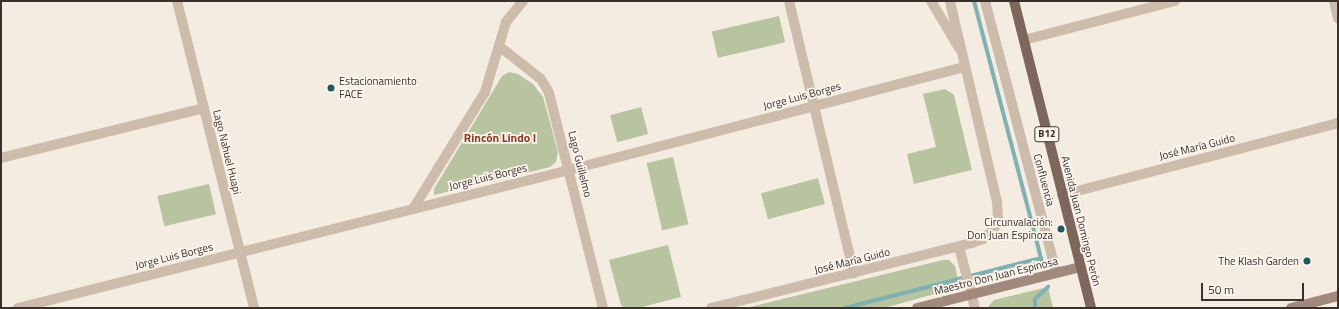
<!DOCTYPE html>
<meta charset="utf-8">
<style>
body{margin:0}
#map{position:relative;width:1339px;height:309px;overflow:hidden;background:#f4ebe1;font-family:"Titillium Web",sans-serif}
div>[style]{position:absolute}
.green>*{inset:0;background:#b8c4a0;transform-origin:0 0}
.stream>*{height:4px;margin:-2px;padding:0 2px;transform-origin:2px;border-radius:2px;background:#7fb0b2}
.minor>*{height:10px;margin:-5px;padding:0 5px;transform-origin:5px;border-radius:5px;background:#cdbbac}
.secondary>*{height:10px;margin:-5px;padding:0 5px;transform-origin:5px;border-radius:5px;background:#a18a7d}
.primary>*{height:10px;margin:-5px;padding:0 5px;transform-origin:5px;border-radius:5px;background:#7d675c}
.dots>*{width:11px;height:11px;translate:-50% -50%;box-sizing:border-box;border:2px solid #fbf5ee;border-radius:50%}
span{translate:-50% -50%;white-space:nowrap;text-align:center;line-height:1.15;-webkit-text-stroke:3.5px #fbf5ee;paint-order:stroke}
.shield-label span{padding:1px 3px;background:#fbf5ee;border:1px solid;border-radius:3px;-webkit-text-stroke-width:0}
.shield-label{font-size:10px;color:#3b302b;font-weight:700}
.poi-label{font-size:11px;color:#3b302b}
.left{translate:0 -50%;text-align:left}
.right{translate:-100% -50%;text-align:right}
.street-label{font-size:11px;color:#3b302b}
.neighbourhood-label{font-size:12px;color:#8c3b22;font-weight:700}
.frame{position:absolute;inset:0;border:2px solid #3b302b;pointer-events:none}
.scale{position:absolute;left:1201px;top:283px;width:103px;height:18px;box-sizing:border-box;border:2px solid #3b302b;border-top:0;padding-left:5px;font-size:12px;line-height:14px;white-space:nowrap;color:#3b302b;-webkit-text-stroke:3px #fbf5ee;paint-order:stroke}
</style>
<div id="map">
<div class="green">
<i style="left:779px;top:16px;width:27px;height:69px;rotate:77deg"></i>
<i style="clip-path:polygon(509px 72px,518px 74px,533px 84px,543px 97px,558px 152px,556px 162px,550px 167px,434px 195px,434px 189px,502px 76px)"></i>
<i style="clip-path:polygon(945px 89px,954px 95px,972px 170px,914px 184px,907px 154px,936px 147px,923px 94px)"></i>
<i style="left:641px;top:107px;width:28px;height:32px;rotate:75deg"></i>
<i style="left:673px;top:157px;width:69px;height:27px;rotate:77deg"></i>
<i style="left:818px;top:178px;width:27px;height:59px;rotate:75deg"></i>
<i style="left:209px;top:184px;width:31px;height:53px;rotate:77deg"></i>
<i style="clip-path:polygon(668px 245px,681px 297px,638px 308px,625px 308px,621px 305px,609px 260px)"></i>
<i style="clip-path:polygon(943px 260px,949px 260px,955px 266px,958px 280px,956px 288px,884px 308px,746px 308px)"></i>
<i style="clip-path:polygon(1048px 287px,1053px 308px,987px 308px,994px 300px)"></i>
</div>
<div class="stream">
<i style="left:974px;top:1px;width:273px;rotate:75.4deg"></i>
<i style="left:845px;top:308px;width:202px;rotate:-14.3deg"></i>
<i style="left:1035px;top:308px;width:9px;rotate:-90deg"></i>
<i style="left:1035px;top:299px;width:18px;rotate:-43deg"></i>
</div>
<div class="minor">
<i style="left:177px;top:1px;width:317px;rotate:75.9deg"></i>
<i style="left:789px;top:1px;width:280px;rotate:76.6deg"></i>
<i style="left:931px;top:1px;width:55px;rotate:59.2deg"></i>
<i style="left:985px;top:1px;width:280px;rotate:75.3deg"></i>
<i style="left:1334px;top:1px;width:18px;rotate:77deg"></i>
<i style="left:1024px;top:40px;width:156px;rotate:-14.5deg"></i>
<i style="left:499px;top:46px;width:53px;rotate:38.2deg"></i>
<i style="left:541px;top:79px;width:16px;rotate:60deg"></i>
<i style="left:549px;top:93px;width:222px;rotate:75.9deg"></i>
<i style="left:1px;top:158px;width:209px;rotate:-13.8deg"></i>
<i style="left:1062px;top:195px;width:285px;rotate:-14.6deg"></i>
<i style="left:413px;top:209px;width:137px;rotate:-58.4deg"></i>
<i style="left:485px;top:92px;width:73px;rotate:-73.3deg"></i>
<i style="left:506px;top:22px;width:27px;rotate:-51deg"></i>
<i style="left:959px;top:247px;width:63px;rotate:75.3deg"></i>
<i style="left:18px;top:308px;width:568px;rotate:-14.06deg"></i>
<i style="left:569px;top:170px;width:408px;rotate:-14.6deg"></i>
<i style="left:711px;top:308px;width:269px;rotate:-14deg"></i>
<i style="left:972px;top:243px;width:12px;rotate:-20deg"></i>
<i style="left:983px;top:239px;width:15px;rotate:-42deg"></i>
<i style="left:994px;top:229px;width:11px;rotate:-68deg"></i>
<i style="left:998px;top:219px;width:17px;rotate:-93deg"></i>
<i style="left:997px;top:202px;width:206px;rotate:-103.2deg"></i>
</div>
<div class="secondary">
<i style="left:917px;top:308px;width:168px;rotate:-14.1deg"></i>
<i style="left:1291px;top:308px;width:49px;rotate:-14.3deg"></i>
</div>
<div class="primary">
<i style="left:1014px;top:1px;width:317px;rotate:75.9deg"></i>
</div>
<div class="dots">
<i style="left:331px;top:88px;background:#1f5a5e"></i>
<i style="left:1061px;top:229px;background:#1f5a5e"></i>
<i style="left:1307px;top:261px;background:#1f5a5e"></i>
</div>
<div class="shield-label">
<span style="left:1047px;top:134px">B12</span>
</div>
<div class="poi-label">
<span class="left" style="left:339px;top:88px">Estacionamiento<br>FACE</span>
<span class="right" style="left:1053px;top:229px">Circunvalación:<br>Don Juan Espinoza</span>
<span class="right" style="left:1299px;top:261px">The Klash Garden</span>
</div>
<div class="street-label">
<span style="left:802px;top:96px;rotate:-15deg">Jorge Luis Borges</span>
<span style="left:1197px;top:147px;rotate:-14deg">José María Guido</span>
<span style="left:227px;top:152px;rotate:76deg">Lago Nahuel Huapi</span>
<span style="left:580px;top:164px;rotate:76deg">Lago Guillelmo</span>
<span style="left:488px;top:177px;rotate:-14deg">Jorge Luis Borges</span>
<span style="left:1044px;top:180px;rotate:75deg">Confluencia</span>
<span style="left:1081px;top:221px;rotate:76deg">Avenida Juan Domingo Perón</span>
<span style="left:174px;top:256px;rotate:-14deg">Jorge Luis Borges</span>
<span style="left:852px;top:261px;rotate:-14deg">José María Guido</span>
<span style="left:996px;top:276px;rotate:-14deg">Maestro Don Juan Espinosa</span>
</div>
<div class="neighbourhood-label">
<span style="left:500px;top:138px">Rincón Lindo I</span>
</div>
<div class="frame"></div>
<div class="scale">50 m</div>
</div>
